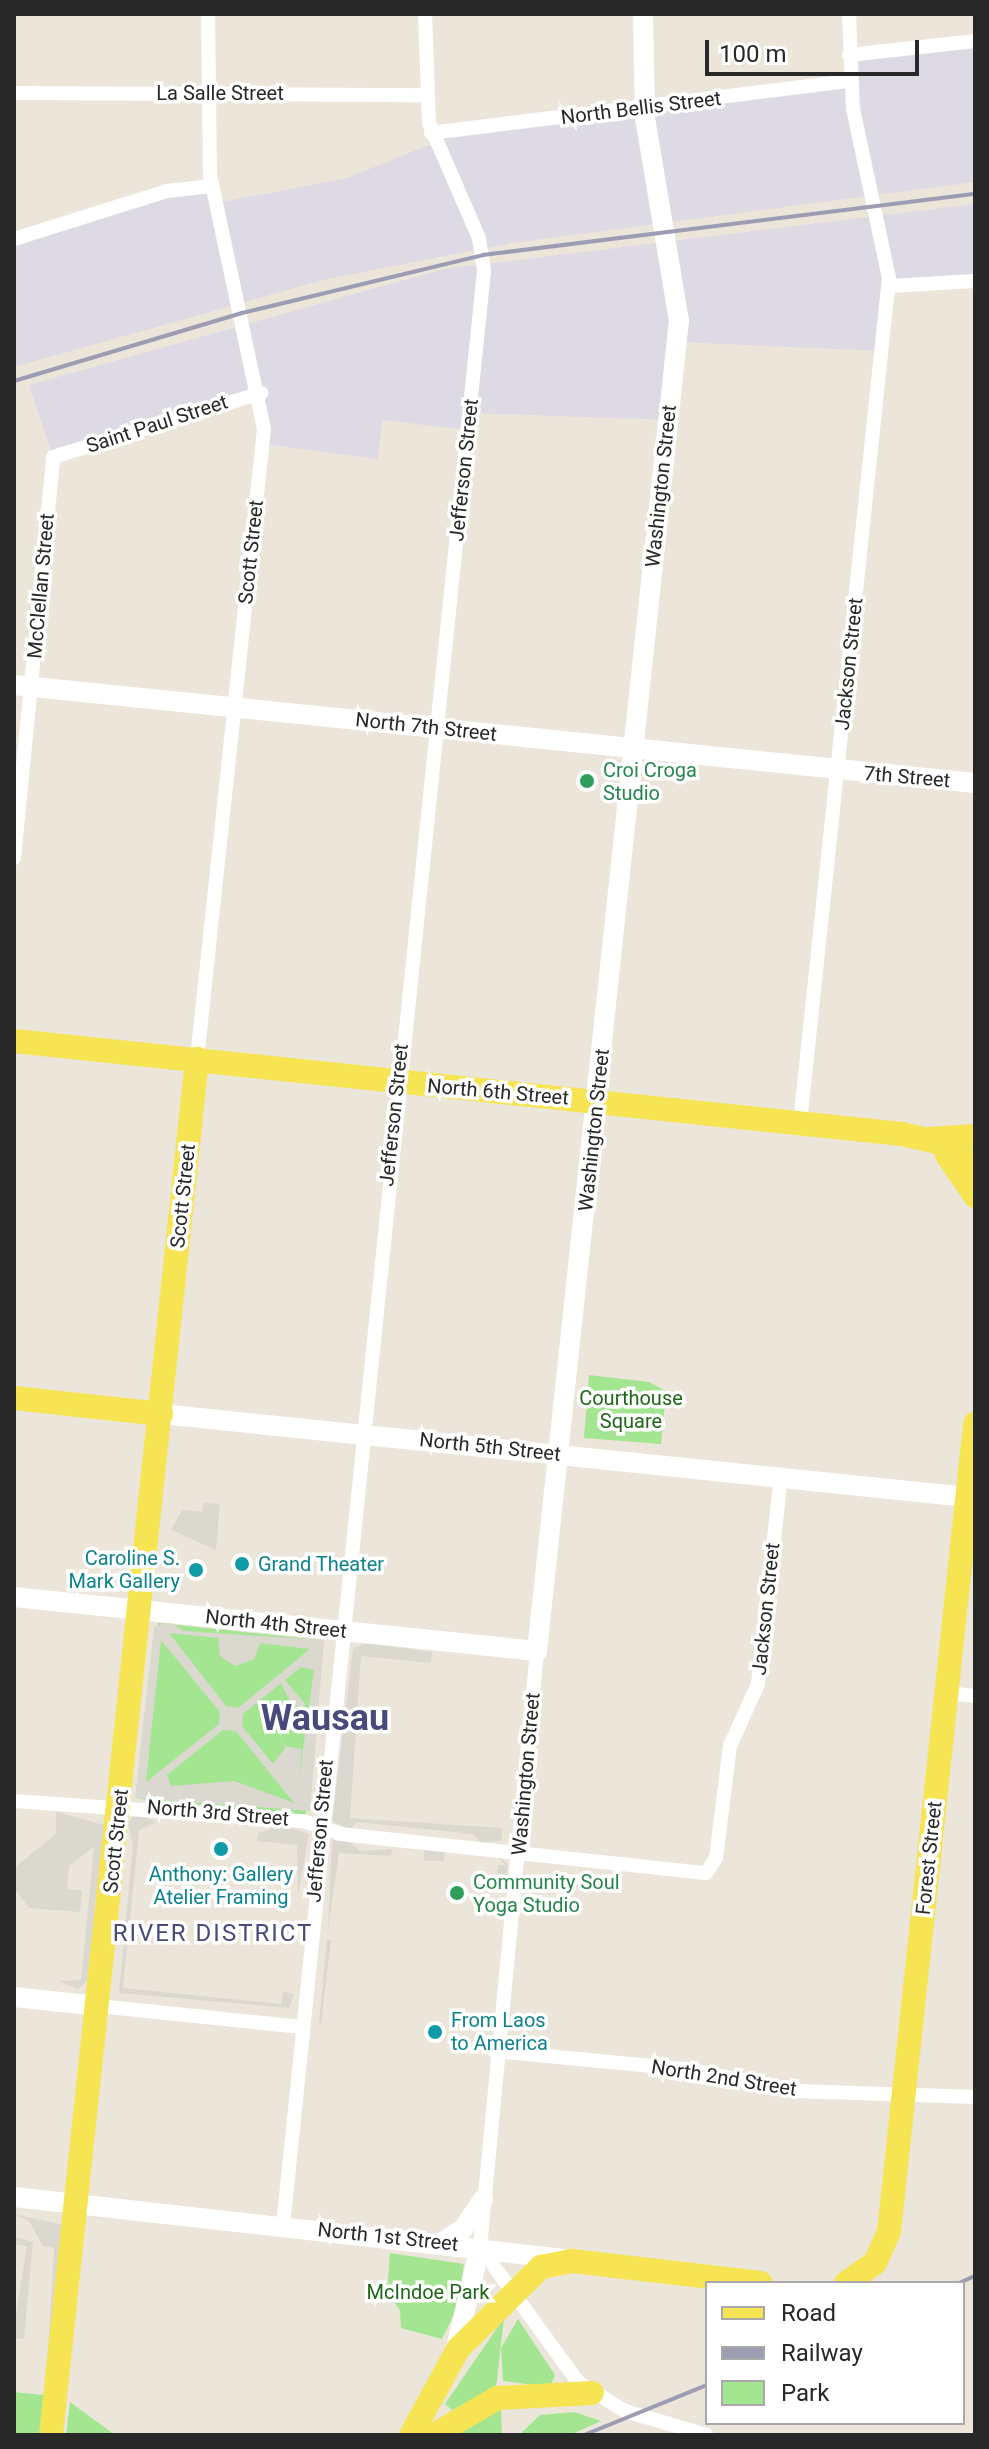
<!DOCTYPE html>
<style>
body{margin:0}
#map{position:relative;width:989px;height:2449px;overflow:hidden;background:#ebe6d9;font-family:Roboto,sans-serif}
div>[style]{position:absolute}
.industrial>*{inset:0;background:#dedae3}
.green>*{inset:0;background:#a4e592;transform-origin:0 0}
.plaza>*{inset:0;background:#dbd8d0}
.street>*{height:14px;margin:-7px;padding:0 7px;transform-origin:7px;border-radius:7px;background:#fff}
.secondary>*{height:20px;margin:-10px;padding:0 10px;transform-origin:10px;border-radius:10px;background:#fff}
.primary>*{height:24px;margin:-12px;padding:0 12px;transform-origin:12px;border-radius:12px;background:#f6e453}
.rail>*{height:4px;margin:-2px;padding:0 2px;transform-origin:2px;border-radius:2px;background:#9c9cb3}
.dots>*{width:22px;height:22px;translate:-50% -50%;box-sizing:border-box;border:4px solid #fff;border-radius:50%}
span{translate:-50% -50%;white-space:nowrap;text-align:center;line-height:1.15;-webkit-text-stroke:7px #fff;paint-order:stroke}
.street-label{font-size:20px;color:#282828}
.leisure-label{font-size:20px;color:#27864d}
.left{translate:0 -50%;text-align:left}
.park-label{font-size:20px;color:#1d6716}
.culture-label{font-size:20px;color:#0d838f}
.right{translate:-100% -50%;text-align:right}
.quarter-label{font-size:24px;color:#474a7a;letter-spacing:2px}
.town-label{font-size:36px;color:#474a7a;font-weight:700}
.frame{position:absolute;inset:0;border:16px solid #282828;pointer-events:none}
.legend{position:absolute;left:705px;top:2281px;width:260px;height:144px;box-sizing:border-box;background:#fff;border:2px solid #a9a9a9;margin:0;padding:10px 14px;list-style:none;font-size:24px;color:#282828}
.legend li{display:flex;align-items:center;gap:16px;height:40px}
.legend b{width:40px;border:2px solid #a9a9a9}
.scale{position:absolute;left:705px;top:40px;width:214px;height:36px;box-sizing:border-box;border:4px solid #282828;border-top:0;padding-left:10px;font-size:24px;line-height:28px;white-space:nowrap;color:#282828;-webkit-text-stroke:6px #fff;paint-order:stroke}
</style>
<div id="map">
<div class="industrial">
<i style="clip-path:polygon(975px 41px,975px 182px,512px 243px,327px 279px,14px 367px,14px 239px,212px 186px,217px 203px,347px 178px,434px 143px,431px 133px,850px 82px,849px 55px)"></i>
<i style="clip-path:polygon(975px 204px,975px 281px,889px 287px,883px 351px,678px 342px,668px 420px,470px 413px,468px 430px,382px 420px,378px 459px,263px 444px,261px 394px,53px 457px,29px 385px,444px 269px)"></i>
</div>
<div class="green">
<i style="clip-path:polygon(589px 1375px,649px 1382px,666px 1391px,661px 1444px,584px 1438px)"></i>
<i style="left:158px;top:1623px;width:167px;height:177px;rotate:6deg"></i>
<i style="clip-path:polygon(390px 2253px,464px 2264px,457px 2308px,442px 2339px,401px 2328px,400px 2310px,387px 2293px)"></i>
<i style="clip-path:polygon(504px 2318px,496px 2388px,452px 2410px,445px 2404px)"></i>
<i style="clip-path:polygon(518px 2319px,555px 2375px,550px 2387px,503px 2381px,501px 2348px)"></i>
<i style="clip-path:polygon(14px 2392px,44px 2395px,40px 2435px,14px 2435px)"></i>
<i style="clip-path:polygon(70px 2402px,115px 2435px,66px 2435px)"></i>
<i style="clip-path:polygon(501px 2408px,502px 2435px,441px 2435px)"></i>
<i style="clip-path:polygon(574px 2412px,601px 2421px,570px 2435px,519px 2435px,540px 2415px)"></i>
</div>
<div class="plaza">
<i style="clip-path:polygon(204px 1503px,220px 1504px,216px 1550px,171px 1530px,182px 1510px,202px 1512px)"></i>
<i style="clip-path:polygon(evenodd,168px 1622px,184px 1631px,324px 1640px,310px 1811px,135px 1798px,154px 1627px,168px 1622px,169px 1633px,218px 1638px,220px 1656px,235px 1666px,254px 1659px,260px 1643px,310px 1649px,238px 1708px,226px 1706px,169px 1633px,168px 1622px,161px 1640px,220px 1712px,219px 1724px,146px 1782px,161px 1640px,168px 1622px,301px 1667px,314px 1670px,298px 1785px,302px 1749px,285px 1746px,277px 1728px,285px 1709px,306px 1705px,285px 1680px,301px 1667px,168px 1622px,281px 1683px,290px 1701px,276px 1717px,285px 1748px,273px 1764px,242px 1726px,243px 1714px,281px 1683px,168px 1622px,223px 1730px,236px 1731px,294px 1803px,234px 1781px,171px 1786px,167px 1775px,223px 1730px)"></i>
<i style="clip-path:polygon(366px 1643px,432px 1652px,431px 1663px,361px 1656px,350px 1818px,502px 1828px,502px 1840px,481px 1843px,473px 1834px,357px 1822px,350px 1829px,332px 1821px,353px 1649px)"></i>
<i style="clip-path:polygon(56px 1812px,104px 1825px,87px 1981px,78px 1989px,59px 1981px,81px 1980px,94px 1847px,69px 1866px,67px 1889px,82px 1891px,80px 1912px,29px 1908px,14px 1888px,14px 1868px,56px 1834px)"></i>
<i style="clip-path:polygon(135px 1812px,156px 1822px,139px 1830px,123px 1988px,281px 2004px,283px 1992px,294px 1994px,289px 2008px,119px 1993px,133px 1845px,128px 1824px)"></i>
<i style="clip-path:polygon(285px 1825px,309px 1834px,298px 1896px,297px 1845px,257px 1841px,258px 1833px)"></i>
<i style="clip-path:polygon(332px 1840px,340px 1840px,500px 1858px,507px 1863px,507px 1875px,496px 1885px,498px 1865px,506px 1865px,498px 1858px,445px 1852px,444px 1861px,424px 1861px,424px 1849px,348px 1841px,360px 1851px,392px 1849px,391px 1856px,339px 1853px,328px 1930px)"></i>
<i style="clip-path:polygon(327px 1940px,331px 1940px,321px 2024px,319px 2023px)"></i>
<i style="clip-path:polygon(14px 2214px,63px 2225px,46px 2382px,54px 2248px,43px 2246px,29px 2221px)"></i>
<i style="clip-path:polygon(14px 2237px,33px 2242px,24px 2339px,14px 2338px,14px 2325px,27px 2246px,14px 2244px)"></i>
</div>
<div class="street">
<i style="left:849px;top:55px;width:127px;rotate:-6.3deg"></i>
<i style="left:14px;top:93px;width:411px;rotate:0.3deg"></i>
<i style="left:431px;top:133px;width:422px;rotate:-7.1deg"></i>
<i style="left:14px;top:239px;width:160px;rotate:-17.4deg"></i>
<i style="left:167px;top:191px;width:45px;rotate:-6.3deg"></i>
<i style="left:889px;top:286px;width:86px;rotate:-3.3deg"></i>
<i style="left:14px;top:858px;width:403px;rotate:-84.4deg"></i>
<i style="left:53px;top:457px;width:218px;rotate:-17.1deg"></i>
<i style="left:197px;top:1059px;width:634px;rotate:-83.93deg"></i>
<i style="left:264px;top:429px;width:259px;rotate:-102deg"></i>
<i style="left:210px;top:176px;width:162px;rotate:-90.7deg"></i>
<i style="left:800px;top:1123px;width:850px;rotate:-83.99deg"></i>
<i style="left:889px;top:278px;width:173px;rotate:-102deg"></i>
<i style="left:853px;top:109px;width:95px;rotate:-92.4deg"></i>
<i style="left:537px;top:1651px;width:599px;rotate:95.46deg"></i>
<i style="left:480px;top:2247px;width:167px;rotate:54deg"></i>
<i style="left:578px;top:2382px;width:55px;rotate:31.7deg"></i>
<i style="left:625px;top:2411px;width:85px;rotate:16.3deg"></i>
<i style="left:947px;top:1693px;width:28px;rotate:6deg"></i>
<i style="left:14px;top:1801px;width:290px;rotate:4deg"></i>
<i style="left:303px;top:1821px;width:39px;rotate:19deg"></i>
<i style="left:340px;top:1834px;width:368px;rotate:6.1deg"></i>
<i style="left:706px;top:1873px;width:18px;rotate:-56deg"></i>
<i style="left:716px;top:1858px;width:113px;rotate:-82.9deg"></i>
<i style="left:730px;top:1746px;width:68px;rotate:-65.7deg"></i>
<i style="left:758px;top:1684px;width:208px;rotate:-83.7deg"></i>
<i style="left:98px;top:2006px;width:205px;rotate:5.9deg"></i>
<i style="left:494px;top:2051px;width:193px;rotate:5.4deg"></i>
<i style="left:686px;top:2069px;width:111px;rotate:11.4deg"></i>
<i style="left:795px;top:2091px;width:180px;rotate:1.9deg"></i>
<i style="left:283px;top:2226px;width:1966px;rotate:-84.13deg"></i>
<i style="left:484px;top:270px;width:32px;rotate:-99deg"></i>
<i style="left:479px;top:238px;width:125px;rotate:-113.5deg"></i>
<i style="left:429px;top:123px;width:109px;rotate:-92.1deg"></i>
</div>
<div class="secondary">
<i style="left:14px;top:685px;width:966px;rotate:5.82deg"></i>
<i style="left:161px;top:1414px;width:810px;rotate:5.88deg"></i>
<i style="left:14px;top:1597px;width:526px;rotate:5.89deg"></i>
<i style="left:537px;top:1651px;width:1338px;rotate:-83.91deg"></i>
<i style="left:679px;top:321px;width:206px;rotate:-99.5deg"></i>
<i style="left:645px;top:118px;width:104px;rotate:-91.1deg"></i>
<i style="left:14px;top:1997px;width:84px;rotate:6.1deg"></i>
<i style="left:14px;top:2197px;width:553px;rotate:6.43deg"></i>
<i style="left:443px;top:2242px;width:24px;rotate:-33deg"></i>
<i style="left:463px;top:2229px;width:36px;rotate:-56deg"></i>
<i style="left:455px;top:2352px;width:108px;rotate:-76.6deg"></i>
</div>
<div class="primary">
<i style="left:14px;top:1041px;width:893px;rotate:5.98deg"></i>
<i style="left:902px;top:1134px;width:36px;rotate:13deg"></i>
<i style="left:937px;top:1142px;width:44px;rotate:31.2deg"></i>
<i style="left:929px;top:1139px;width:46px;rotate:-3.7deg"></i>
<i style="left:947px;top:1155px;width:50px;rotate:55.7deg"></i>
<i style="left:14px;top:1398px;width:148px;rotate:6.2deg"></i>
<i style="left:846px;top:2283px;width:35px;rotate:-35deg"></i>
<i style="left:875px;top:2263px;width:34px;rotate:-66deg"></i>
<i style="left:889px;top:2232px;width:813px;rotate:-83.92deg"></i>
<i style="left:51px;top:2435px;width:1384px;rotate:-83.94deg"></i>
<i style="left:411px;top:2435px;width:98px;rotate:-61.3deg"></i>
<i style="left:458px;top:2349px;width:117px;rotate:-44.7deg"></i>
<i style="left:541px;top:2267px;width:32px;rotate:-11deg"></i>
<i style="left:572px;top:2261px;width:190px;rotate:6.6deg"></i>
<i style="left:434px;top:2435px;width:73px;rotate:-30.4deg"></i>
<i style="left:497px;top:2398px;width:95px;rotate:-3deg"></i>
</div>
<div class="rail">
<i style="left:14px;top:381px;width:238px;rotate:-16.6deg"></i>
<i style="left:242px;top:313px;width:248px;rotate:-13.5deg"></i>
<i style="left:483px;top:255px;width:496px;rotate:-7.1deg"></i>
<i style="left:959px;top:2283px;width:17px;rotate:-24deg"></i>
<i style="left:584px;top:2435px;width:133px;rotate:-22.1deg"></i>
</div>
<div class="dots">
<i style="left:587px;top:781px;background:#2e9e5b"></i>
<i style="left:242px;top:1564px;background:#0f9aa8"></i>
<i style="left:196px;top:1570px;background:#0f9aa8"></i>
<i style="left:221px;top:1849px;background:#0f9aa8"></i>
<i style="left:457px;top:1893px;background:#2e9e5b"></i>
<i style="left:435px;top:2032px;background:#0f9aa8"></i>
</div>
<div class="street-label">
<span style="left:220px;top:93px">La Salle Street</span>
<span style="left:641px;top:108px;rotate:-7deg">North Bellis Street</span>
<span style="left:157px;top:424px;rotate:-18deg">Saint Paul Street</span>
<span style="left:464px;top:470px;rotate:-84deg">Jefferson Street</span>
<span style="left:661px;top:486px;rotate:-84deg">Washington Street</span>
<span style="left:251px;top:552px;rotate:-84deg">Scott Street</span>
<span style="left:41px;top:586px;rotate:-85deg">McClellan Street</span>
<span style="left:849px;top:664px;rotate:-84deg">Jackson Street</span>
<span style="left:426px;top:727px;rotate:6deg">North 7th Street</span>
<span style="left:907px;top:777px;rotate:5deg">7th Street</span>
<span style="left:498px;top:1092px;rotate:5deg">North 6th Street</span>
<span style="left:394px;top:1115px;rotate:-84deg">Jefferson Street</span>
<span style="left:594px;top:1130px;rotate:-84deg">Washington Street</span>
<span style="left:183px;top:1196px;rotate:-84deg">Scott Street</span>
<span style="left:490px;top:1447px;rotate:6deg">North 5th Street</span>
<span style="left:766px;top:1609px;rotate:-84deg">Jackson Street</span>
<span style="left:276px;top:1624px;rotate:6deg">North 4th Street</span>
<span style="left:526px;top:1774px;rotate:-85deg">Washington Street</span>
<span style="left:218px;top:1813px;rotate:5deg">North 3rd Street</span>
<span style="left:320px;top:1831px;rotate:-85deg">Jefferson Street</span>
<span style="left:116px;top:1841px;rotate:-84deg">Scott Street</span>
<span style="left:929px;top:1858px;rotate:-84deg">Forest Street</span>
<span style="left:724px;top:2078px;rotate:9deg">North 2nd Street</span>
<span style="left:388px;top:2237px;rotate:6deg">North 1st Street</span>
</div>
<div class="leisure-label">
<span class="left" style="left:603px;top:782px">Croi Croga<br>Studio</span>
<span class="left" style="left:473px;top:1894px">Community Soul<br>Yoga Studio</span>
</div>
<div class="park-label">
<span style="left:631px;top:1410px">Courthouse<br>Square</span>
<span style="left:428px;top:2292px">McIndoe Park</span>
</div>
<div class="culture-label">
<span class="right" style="left:180px;top:1570px">Caroline S.<br>Mark Gallery</span>
<span class="left" style="left:258px;top:1564px">Grand Theater</span>
<span style="left:221px;top:1886px">Anthony: Gallery<br>Atelier Framing</span>
<span class="left" style="left:451px;top:2032px">From Laos<br>to America</span>
</div>
<div class="quarter-label">
<span style="left:213px;top:1934px">RIVER DISTRICT</span>
</div>
<div class="town-label">
<span style="left:325px;top:1719px">Wausau</span>
</div>
<div class="frame"></div>
<ul class="legend">
<li><b style="height:10px;background:#f6e453"></b>Road</li>
<li><b style="height:10px;background:#9c9cb3"></b>Railway</li>
<li><b style="height:22px;background:#a4e592"></b>Park</li>
</ul>
<div class="scale">100 m</div>
</div>
